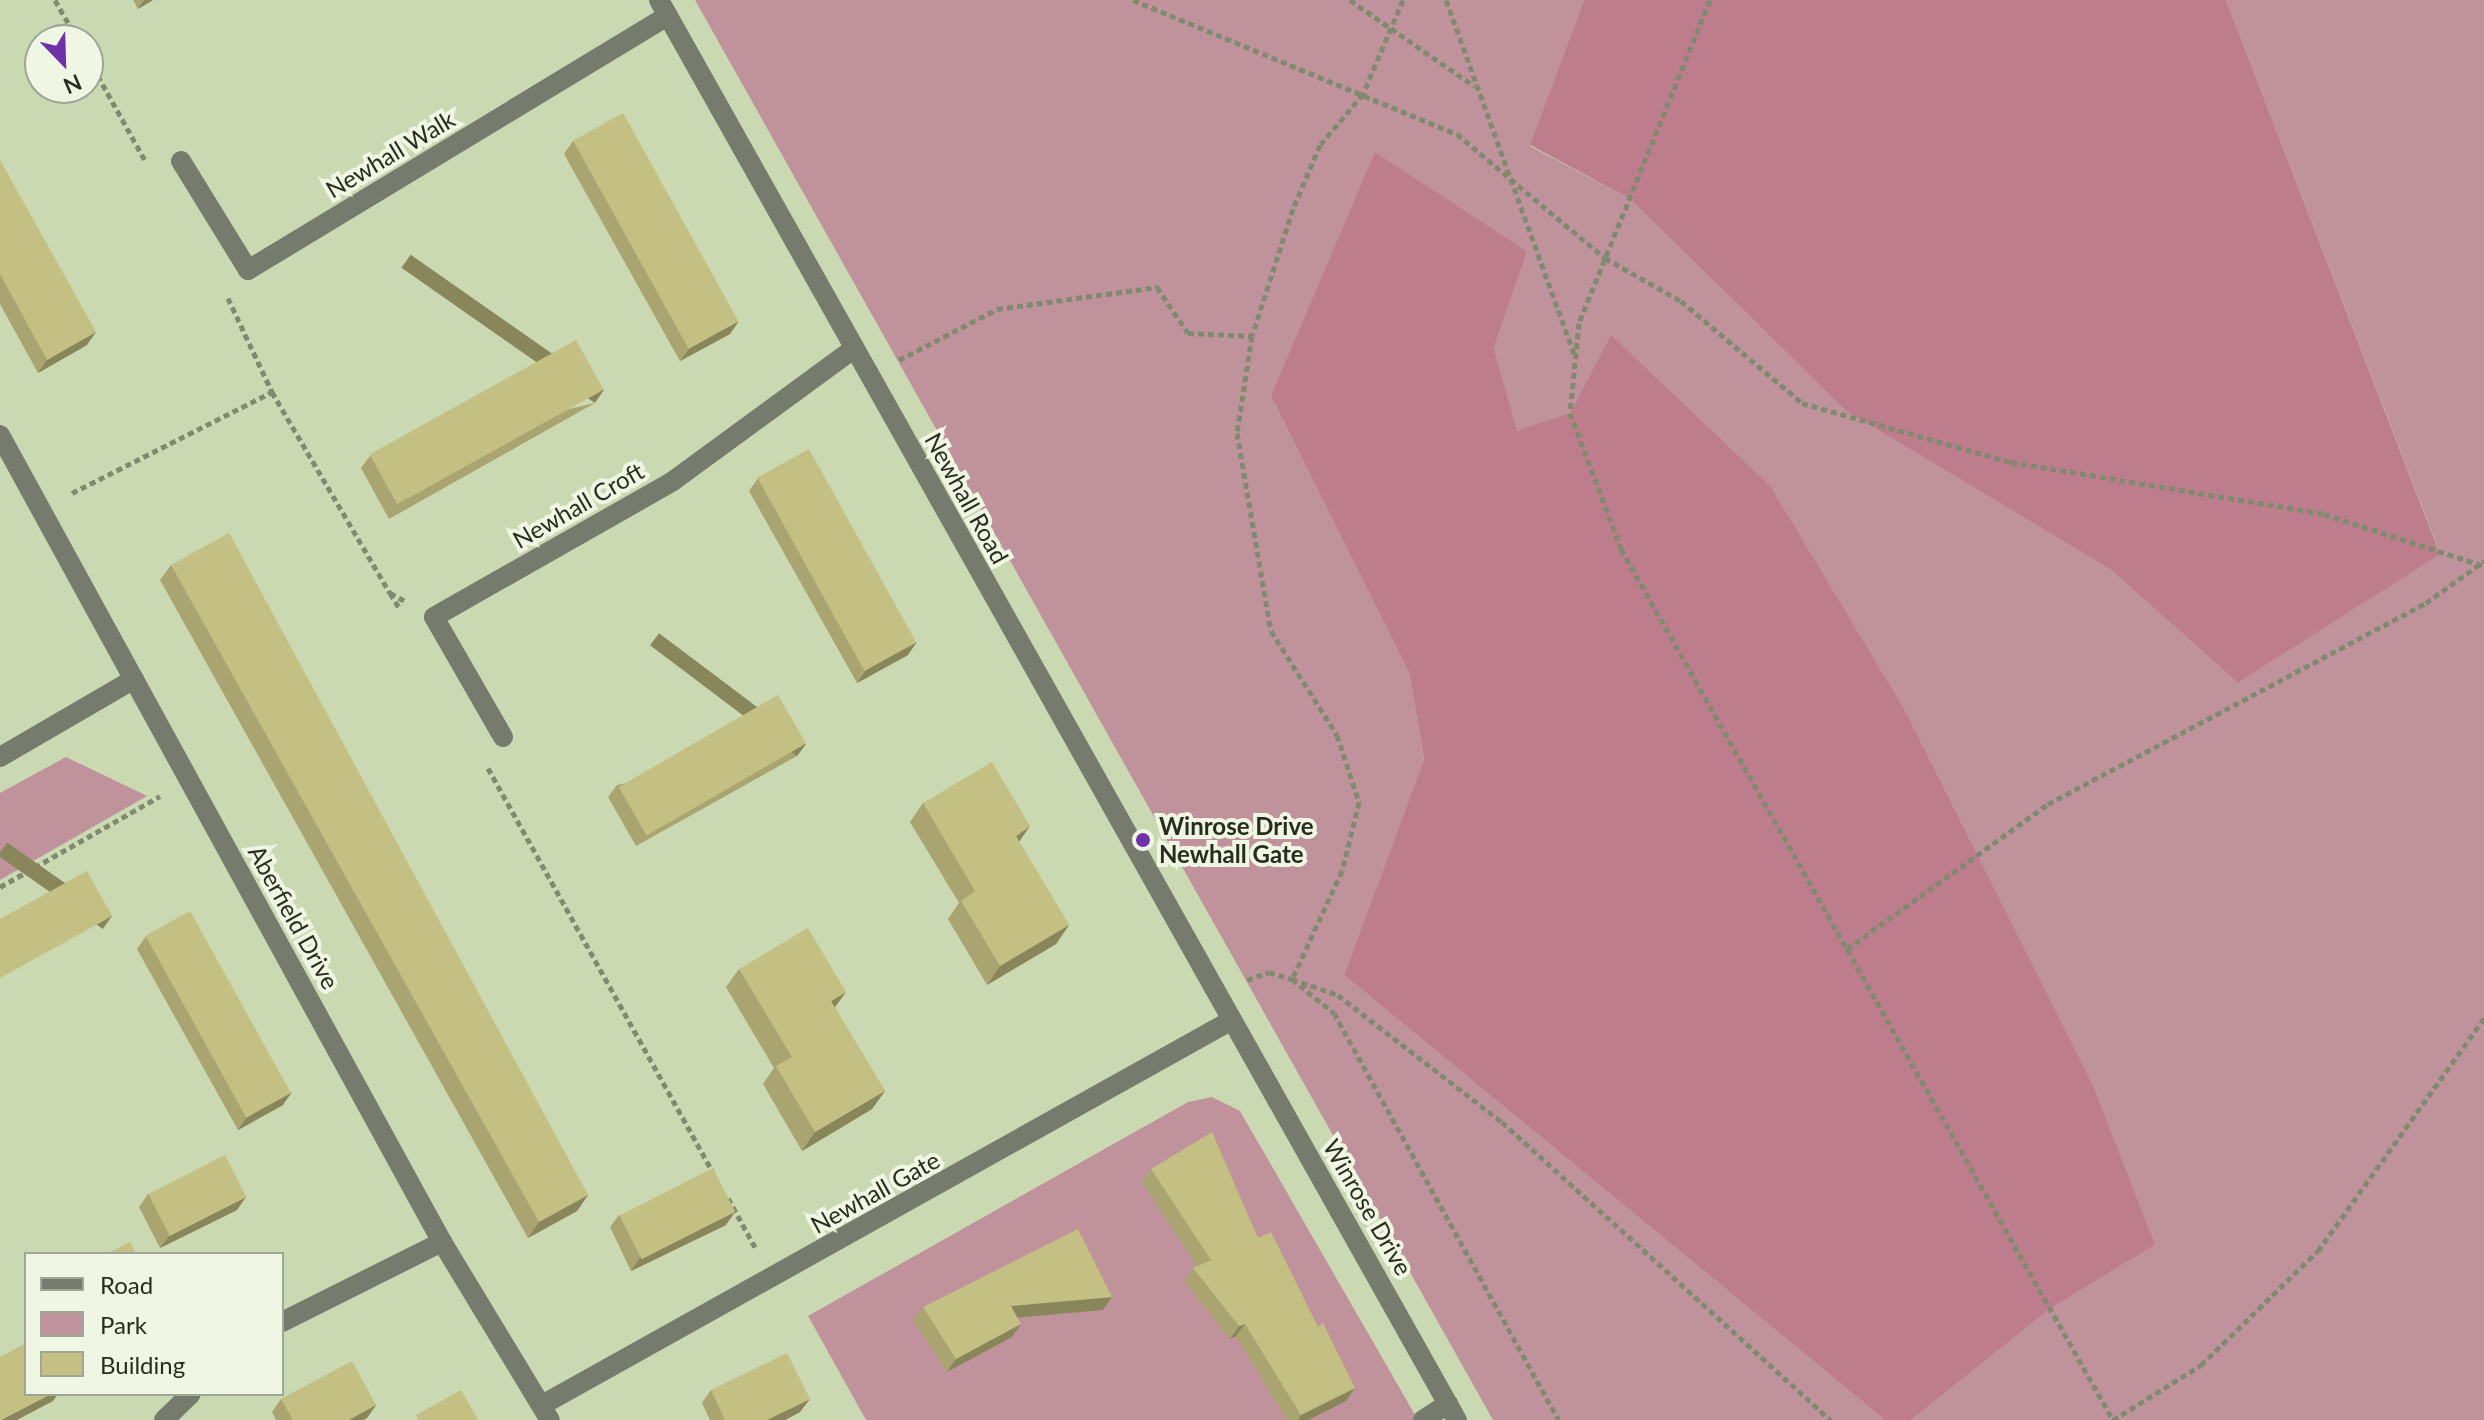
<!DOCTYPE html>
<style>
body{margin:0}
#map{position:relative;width:2484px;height:1420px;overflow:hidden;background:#cad9b2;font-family:Lato,sans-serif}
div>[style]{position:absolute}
.green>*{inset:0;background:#c0929c}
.forest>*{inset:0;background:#bd7d8c}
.path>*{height:5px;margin-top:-2.5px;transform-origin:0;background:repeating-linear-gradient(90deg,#808a6e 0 6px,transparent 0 10px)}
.minor>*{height:20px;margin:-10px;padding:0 10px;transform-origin:10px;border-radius:10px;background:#767c6d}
.wall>*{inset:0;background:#a9a470}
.shaded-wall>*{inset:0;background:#89865b;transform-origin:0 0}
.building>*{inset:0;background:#c4bf82;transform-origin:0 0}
.dots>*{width:22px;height:22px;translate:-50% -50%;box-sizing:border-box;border:4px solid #eff6e3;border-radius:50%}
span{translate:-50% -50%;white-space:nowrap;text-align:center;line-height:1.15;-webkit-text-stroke:8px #eff6e3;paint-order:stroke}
.street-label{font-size:24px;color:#282d1e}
.poi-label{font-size:24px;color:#282d1e;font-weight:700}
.left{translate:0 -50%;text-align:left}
.legend{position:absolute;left:24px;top:1252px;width:260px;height:144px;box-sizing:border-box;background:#eff6e3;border:2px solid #9fa694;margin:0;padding:10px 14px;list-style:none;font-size:24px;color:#282d1e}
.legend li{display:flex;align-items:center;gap:16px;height:40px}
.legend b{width:40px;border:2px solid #9fa694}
.north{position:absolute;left:24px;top:24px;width:80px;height:80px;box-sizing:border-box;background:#eff6e3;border:2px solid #9fa694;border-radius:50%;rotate:157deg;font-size:22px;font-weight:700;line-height:32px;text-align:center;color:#282d1e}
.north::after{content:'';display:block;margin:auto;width:28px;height:36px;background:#7032a8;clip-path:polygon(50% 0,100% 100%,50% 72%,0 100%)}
</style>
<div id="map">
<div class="green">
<i style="clip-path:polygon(695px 0,1584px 0,1530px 146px,1630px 199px,1846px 411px,2111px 570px,2238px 683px,2440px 553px,2226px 0,2484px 0,2484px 1420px,1911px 1420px,2050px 1309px,2155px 1245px,1611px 336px,1570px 413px,1517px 432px,1494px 348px,1527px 252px,1271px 396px,1409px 673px,1424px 761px,1344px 975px,1885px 1420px,1493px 1420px)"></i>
<i style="clip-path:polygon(66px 757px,147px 796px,0 880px,0 793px)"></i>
<i style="clip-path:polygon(1212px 1097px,1240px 1111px,1418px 1420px,866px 1420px,808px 1316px,1188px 1102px)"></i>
</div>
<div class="forest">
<i style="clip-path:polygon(1584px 0,2226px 0,2440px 554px,2238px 683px,2111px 570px,1846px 411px,1630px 199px,1530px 145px)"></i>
<i style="clip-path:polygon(1375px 152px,1527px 252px,1494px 348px,1517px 431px,1570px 413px,1611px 335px,1770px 486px,1904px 709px,2093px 1086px,2155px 1245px,2050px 1309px,1911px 1420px,1885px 1420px,1344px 975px,1424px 760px,1409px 673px,1271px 396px)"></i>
</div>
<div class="path">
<i style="left:55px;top:0;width:46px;rotate:60.1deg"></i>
<i style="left:1133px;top:0;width:351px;rotate:22.5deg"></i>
<i style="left:1457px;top:134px;width:193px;rotate:40deg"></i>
<i style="left:1605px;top:258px;width:87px;rotate:29.5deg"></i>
<i style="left:1681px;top:301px;width:158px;rotate:40.1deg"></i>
<i style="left:1802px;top:403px;width:217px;rotate:15.8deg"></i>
<i style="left:2011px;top:462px;width:317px;rotate:9.4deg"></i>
<i style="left:2324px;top:514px;width:168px;rotate:18deg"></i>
<i style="left:1350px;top:0;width:151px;rotate:34.7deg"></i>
<i style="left:1403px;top:0;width:102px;rotate:113.1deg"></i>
<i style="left:1363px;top:94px;width:67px;rotate:130.1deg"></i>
<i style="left:1320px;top:145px;width:69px;rotate:112.9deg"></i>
<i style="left:1293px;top:209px;width:133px;rotate:107.9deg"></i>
<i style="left:1252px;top:336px;width:98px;rotate:98.8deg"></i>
<i style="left:1237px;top:433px;width:201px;rotate:80.3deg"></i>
<i style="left:1271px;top:631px;width:123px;rotate:57.6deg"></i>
<i style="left:1337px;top:735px;width:71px;rotate:71.8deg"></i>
<i style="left:1359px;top:802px;width:71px;rotate:103.8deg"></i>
<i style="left:1342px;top:871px;width:119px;rotate:114.8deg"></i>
<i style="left:1292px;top:979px;width:49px;rotate:19.2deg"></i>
<i style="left:1338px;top:995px;width:207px;rotate:37.8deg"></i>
<i style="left:1502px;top:1122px;width:444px;rotate:42.2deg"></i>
<i style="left:1446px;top:0;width:379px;rotate:70.1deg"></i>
<i style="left:1710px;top:0;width:349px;rotate:112.1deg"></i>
<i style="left:1579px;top:323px;width:90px;rotate:95.7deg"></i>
<i style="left:1570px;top:413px;width:145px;rotate:69.4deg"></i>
<i style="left:1621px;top:549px;width:1000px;rotate:60.54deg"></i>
<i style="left:88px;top:58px;width:119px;rotate:60.9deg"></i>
<i style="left:228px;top:298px;width:104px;rotate:64.9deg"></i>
<i style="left:899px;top:360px;width:110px;rotate:-27.5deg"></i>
<i style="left:997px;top:309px;width:162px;rotate:-7.8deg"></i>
<i style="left:1157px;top:287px;width:55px;rotate:56deg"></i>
<i style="left:1188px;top:333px;width:64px;rotate:2.7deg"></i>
<i style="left:72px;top:493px;width:224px;rotate:-26.8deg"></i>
<i style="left:272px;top:392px;width:233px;rotate:59.6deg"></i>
<i style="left:390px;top:593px;width:17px;rotate:28deg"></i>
<i style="left:390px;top:593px;width:19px;rotate:58deg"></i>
<i style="left:488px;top:768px;width:462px;rotate:60.9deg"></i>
<i style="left:0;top:887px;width:184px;rotate:-29.6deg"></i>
<i style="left:1847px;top:949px;width:248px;rotate:-35.8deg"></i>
<i style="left:2048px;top:804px;width:428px;rotate:-28deg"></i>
<i style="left:2426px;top:603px;width:72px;rotate:-35.9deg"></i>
<i style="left:1247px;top:980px;width:23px;rotate:-20deg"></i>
<i style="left:1269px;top:972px;width:24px;rotate:17deg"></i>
<i style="left:1292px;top:979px;width:54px;rotate:39deg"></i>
<i style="left:1334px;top:1013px;width:465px;rotate:61.1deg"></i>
<i style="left:728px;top:1198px;width:58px;rotate:61.2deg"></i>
<i style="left:2113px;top:1420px;width:104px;rotate:-32deg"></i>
<i style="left:2201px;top:1365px;width:163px;rotate:-44.3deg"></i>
<i style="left:2318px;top:1251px;width:286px;rotate:-54.5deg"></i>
</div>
<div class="minor">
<i style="left:659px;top:0;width:1629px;rotate:60.67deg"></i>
<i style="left:181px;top:161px;width:128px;rotate:58.4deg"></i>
<i style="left:248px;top:270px;width:491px;rotate:-31.2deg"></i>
<i style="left:0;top:435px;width:920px;rotate:61.29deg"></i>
<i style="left:442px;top:1242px;width:208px;rotate:58.8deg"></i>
<i style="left:503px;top:737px;width:138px;rotate:-119.9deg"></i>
<i style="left:434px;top:617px;width:275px;rotate:-29.6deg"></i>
<i style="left:673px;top:481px;width:225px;rotate:-36.2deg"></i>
<i style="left:0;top:757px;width:155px;rotate:-30.2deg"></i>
<i style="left:282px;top:1322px;width:179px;rotate:-26.6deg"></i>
<i style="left:542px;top:1405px;width:790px;rotate:-29.16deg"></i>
<i style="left:164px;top:1420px;width:37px;rotate:-44deg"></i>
<i style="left:1423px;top:1420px;width:30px;rotate:-33deg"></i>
</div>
<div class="wall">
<i style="clip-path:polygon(133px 0,153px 0,138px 9px)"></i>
<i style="clip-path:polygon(573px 141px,730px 334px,680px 361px,564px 154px)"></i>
<i style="clip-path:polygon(0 160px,87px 345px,38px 373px,0 304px)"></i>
<i style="clip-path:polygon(595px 403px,389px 519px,361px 468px,370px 456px)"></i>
<i style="clip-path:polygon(758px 478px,908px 655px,857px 683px,749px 491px)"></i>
<i style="clip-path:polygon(171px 565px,588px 1195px,577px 1211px,528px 1238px,160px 580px)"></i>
<i style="clip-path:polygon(806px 744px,797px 756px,636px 846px,608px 797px,617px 785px)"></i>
<i style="clip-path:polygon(923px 803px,1019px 842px,1069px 925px,1056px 944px,987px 985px,948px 919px,959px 903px,910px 822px)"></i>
<i style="clip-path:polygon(146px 936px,283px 1105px,238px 1130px,137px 949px)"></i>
<i style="clip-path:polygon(739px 969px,835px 1008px,885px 1091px,872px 1109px,802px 1151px,763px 1084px,774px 1068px,726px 987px)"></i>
<i style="clip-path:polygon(1151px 1169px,1258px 1238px,1318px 1327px,1355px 1388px,1346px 1401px,1308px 1420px,1287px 1420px,1236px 1336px,1230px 1339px,1184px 1281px,1193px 1268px,1197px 1266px,1142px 1182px)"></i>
<i style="clip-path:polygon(148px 1194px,237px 1210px,160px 1248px,139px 1207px)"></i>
<i style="clip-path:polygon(619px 1215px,726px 1225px,631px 1271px,610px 1227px)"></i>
<i style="clip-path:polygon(1112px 1297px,1103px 1310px,1017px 1317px,1012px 1337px,947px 1372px,913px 1320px,923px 1307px)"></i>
<i style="clip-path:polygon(711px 1390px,800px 1412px,785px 1420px,710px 1420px,702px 1403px)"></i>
<i style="clip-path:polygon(281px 1399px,376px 1405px,367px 1418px,363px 1420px,276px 1420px,272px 1412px)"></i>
</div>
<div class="shaded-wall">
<i style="clip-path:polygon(144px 0,153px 0,138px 9px)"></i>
<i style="clip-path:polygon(739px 321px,730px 334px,680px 361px,689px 349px)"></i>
<i style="clip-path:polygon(96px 332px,87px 345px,38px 373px,47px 360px)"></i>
<i style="left:604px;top:390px;width:16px;height:236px;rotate:125deg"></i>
<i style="clip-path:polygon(917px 642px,908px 655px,857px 683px,866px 670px)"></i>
<i style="left:806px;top:744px;width:15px;height:184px;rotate:127deg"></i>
<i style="clip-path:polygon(1030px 826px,1017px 845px,1016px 836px)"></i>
<i style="left:112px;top:916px;width:16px;height:128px;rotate:125deg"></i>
<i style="clip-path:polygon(1069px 925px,1056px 944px,987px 985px,1000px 966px)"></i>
<i style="clip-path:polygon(846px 992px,833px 1010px,831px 1001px)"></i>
<i style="clip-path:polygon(885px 1091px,872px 1109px,802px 1151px,815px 1132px)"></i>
<i style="clip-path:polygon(292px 1092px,283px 1105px,238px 1130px,247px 1117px)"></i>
<i style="clip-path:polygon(588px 1195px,577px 1211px,528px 1238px,539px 1222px)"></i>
<i style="clip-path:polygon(246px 1197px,237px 1210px,160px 1248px,170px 1235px)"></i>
<i style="clip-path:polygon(735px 1212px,726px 1225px,631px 1271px,640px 1258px)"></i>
<i style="clip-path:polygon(1112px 1297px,1103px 1310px,1002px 1319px,1011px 1306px)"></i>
<i style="clip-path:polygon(1021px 1324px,1012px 1337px,947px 1372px,956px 1359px)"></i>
<i style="clip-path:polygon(1245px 1324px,1236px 1336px,1230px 1339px,1239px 1326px)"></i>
<i style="clip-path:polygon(1355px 1388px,1346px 1401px,1308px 1420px,1298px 1420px,1301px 1415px)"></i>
<i style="clip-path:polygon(51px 1394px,58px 1394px,53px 1401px,17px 1420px,1px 1420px)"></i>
<i style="clip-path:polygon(810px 1399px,800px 1412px,785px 1420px,767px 1420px)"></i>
<i style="clip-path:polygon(376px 1405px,367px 1418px,363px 1420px,349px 1420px)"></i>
</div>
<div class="building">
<i style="left:623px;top:113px;width:238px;height:57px;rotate:61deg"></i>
<i style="clip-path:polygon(0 160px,96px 332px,47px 360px,0 274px)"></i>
<i style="left:576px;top:340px;width:57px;height:236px;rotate:61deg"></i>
<i style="left:809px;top:449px;width:221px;height:59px;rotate:61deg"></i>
<i style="clip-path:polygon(229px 533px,588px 1195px,539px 1222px,171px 565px)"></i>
<i style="left:778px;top:695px;width:56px;height:184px;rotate:60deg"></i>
<i style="clip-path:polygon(992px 762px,1030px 826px,1016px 836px,1069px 925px,1000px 966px,961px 901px,975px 891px,923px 803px)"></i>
<i style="clip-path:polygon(87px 871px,112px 916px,0 978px,0 919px)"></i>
<i style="left:190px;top:911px;width:208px;height:51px;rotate:61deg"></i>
<i style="clip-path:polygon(808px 928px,846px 992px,831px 1001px,885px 1091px,815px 1132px,776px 1066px,792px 1057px,739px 969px)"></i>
<i style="clip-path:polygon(1212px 1132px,1258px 1238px,1271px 1232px,1318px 1327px,1323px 1323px,1355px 1388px,1301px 1415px,1245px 1324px,1239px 1326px,1193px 1268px,1211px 1260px,1151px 1169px)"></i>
<i style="left:225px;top:1155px;width:47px;height:86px;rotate:63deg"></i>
<i style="left:713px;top:1168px;width:49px;height:105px;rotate:63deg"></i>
<i style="clip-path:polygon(1078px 1229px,1112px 1297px,1011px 1306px,1021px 1324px,956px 1359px,923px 1307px)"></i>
<i style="clip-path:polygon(130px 1242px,136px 1254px,106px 1254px)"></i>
<i style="clip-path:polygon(26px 1343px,26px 1394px,51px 1394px,0 1420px,0 1357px)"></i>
<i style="clip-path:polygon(787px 1353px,810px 1399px,767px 1420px,725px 1420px,711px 1390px)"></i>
<i style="clip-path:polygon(352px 1361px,376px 1405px,349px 1420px,293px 1420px,281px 1399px)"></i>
<i style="clip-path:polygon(461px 1390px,478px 1420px,418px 1420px,416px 1415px)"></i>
</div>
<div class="dots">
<i style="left:1143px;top:840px;background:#7032a8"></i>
</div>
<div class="street-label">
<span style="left:390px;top:154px;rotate:-31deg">Newhall Walk</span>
<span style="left:967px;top:498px;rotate:61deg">Newhall Road</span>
<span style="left:578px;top:505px;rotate:-30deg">Newhall Croft</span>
<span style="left:294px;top:917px;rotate:61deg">Aberfield Drive</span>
<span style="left:875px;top:1192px;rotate:-29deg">Newhall Gate</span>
<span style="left:1368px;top:1207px;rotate:60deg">Winrose Drive</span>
</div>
<div class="poi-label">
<span class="left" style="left:1159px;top:840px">Winrose Drive<br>Newhall Gate</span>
</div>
<ul class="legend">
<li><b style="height:10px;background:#767c6d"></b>Road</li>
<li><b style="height:22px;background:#c0929c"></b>Park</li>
<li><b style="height:22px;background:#c4bf82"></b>Building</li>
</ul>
<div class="north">N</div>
</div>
